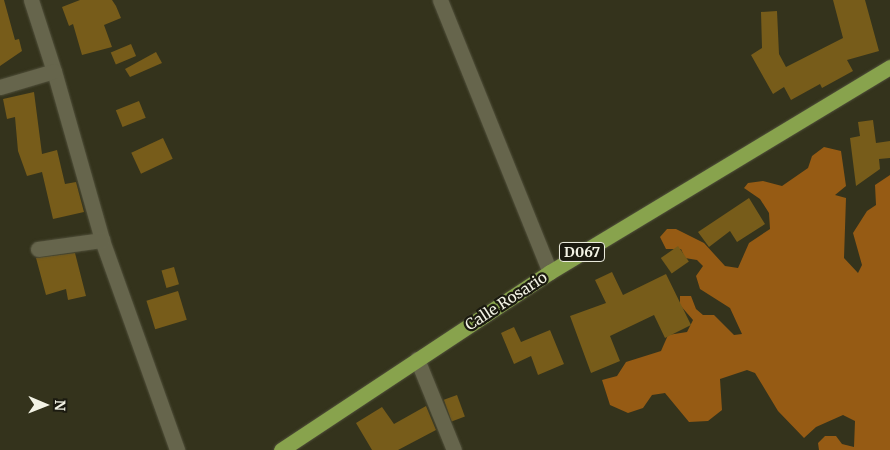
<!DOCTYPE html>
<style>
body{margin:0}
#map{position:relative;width:890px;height:450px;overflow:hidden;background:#34331c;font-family:Merriweather,serif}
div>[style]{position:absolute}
.forest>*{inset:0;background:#965b14}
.building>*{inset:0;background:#775c1a;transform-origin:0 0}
.roads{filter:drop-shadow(0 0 1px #504f3a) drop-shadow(0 0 1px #504f3a)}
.minor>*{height:15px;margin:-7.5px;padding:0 7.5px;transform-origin:7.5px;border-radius:7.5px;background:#66654c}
.major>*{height:15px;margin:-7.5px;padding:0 7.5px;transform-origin:7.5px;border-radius:7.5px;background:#88a34d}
span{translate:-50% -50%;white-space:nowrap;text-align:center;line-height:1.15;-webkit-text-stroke:4.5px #1b1a10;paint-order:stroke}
.shield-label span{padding:1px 4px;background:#1b1a10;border:1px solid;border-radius:4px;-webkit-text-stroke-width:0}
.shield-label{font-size:14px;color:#f3f3e5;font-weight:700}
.street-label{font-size:15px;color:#f3f3e5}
.north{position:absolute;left:20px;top:380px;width:50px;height:50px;-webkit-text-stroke:4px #1b1a10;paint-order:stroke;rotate:91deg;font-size:14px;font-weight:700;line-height:20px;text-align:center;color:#f3f3e5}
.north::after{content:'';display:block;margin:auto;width:18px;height:22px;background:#f3f3e5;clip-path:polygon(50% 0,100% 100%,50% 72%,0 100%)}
</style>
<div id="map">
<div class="forest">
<i style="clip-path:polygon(824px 147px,841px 151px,846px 186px,835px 195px,846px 198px,844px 258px,858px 273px,862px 265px,853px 233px,867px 211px,876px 205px,875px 185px,890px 175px,890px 450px,819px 450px,818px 443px,825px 436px,836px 436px,842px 444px,854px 447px,855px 421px,843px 415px,816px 427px,804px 438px,778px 411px,755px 373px,747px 370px,720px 379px,722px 410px,708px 421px,689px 422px,665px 393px,652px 395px,643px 408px,628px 413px,610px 405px,602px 380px,617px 376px,626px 362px,661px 351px,668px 335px,687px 332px,693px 320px,680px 305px,680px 296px,691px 296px,696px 309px,703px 315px,714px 315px,734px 335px,742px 334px,730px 308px,700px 289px,696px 276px,703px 266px,697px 260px,685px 258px,681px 249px,666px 249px,660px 237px,667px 229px,676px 229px,704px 243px,725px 266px,738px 268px,749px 243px,770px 229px,769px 213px,760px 199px,744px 188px,748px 183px,763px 181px,782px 186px,808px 168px,812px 156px)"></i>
</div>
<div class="building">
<i style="clip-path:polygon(0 0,4px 0,15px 40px,19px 39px,22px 51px,0 66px)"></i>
<i style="clip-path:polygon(80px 0,112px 0,116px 6px,121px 18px,104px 25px,112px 47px,82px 55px,73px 24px,69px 26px,62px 7px)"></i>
<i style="clip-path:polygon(833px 0,865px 0,879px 51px,847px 60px,853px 71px,822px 88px,820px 84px,791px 100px,784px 87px,773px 94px,751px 55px,762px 48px,761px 12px,777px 11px,779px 54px,786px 67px,843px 38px)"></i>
<i style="left:131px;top:44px;width:13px;height:22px;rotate:67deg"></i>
<i style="clip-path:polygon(156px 52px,162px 63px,130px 77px,125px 69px)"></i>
<i style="clip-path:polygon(34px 92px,42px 154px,57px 150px,65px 184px,76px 182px,84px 212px,53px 219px,42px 172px,27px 176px,18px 151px,15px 117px,7px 119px,3px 99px)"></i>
<i style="left:139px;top:101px;width:18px;height:25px;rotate:68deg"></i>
<i style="clip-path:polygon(873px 120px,876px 143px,890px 141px,890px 158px,879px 159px,880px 169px,856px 186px,850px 138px,860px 136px,858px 122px)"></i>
<i style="left:163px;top:138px;width:23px;height:35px;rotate:65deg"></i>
<i style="clip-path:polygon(749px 198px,765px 224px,737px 242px,730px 231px,709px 247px,698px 232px)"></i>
<i style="left:678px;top:246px;width:19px;height:21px;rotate:55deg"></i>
<i style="clip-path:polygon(75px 253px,86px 296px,68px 300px,66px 289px,46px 295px,36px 258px)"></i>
<i style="left:174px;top:267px;width:18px;height:13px;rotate:74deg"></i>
<i style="clip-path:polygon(612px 272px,623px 295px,666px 274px,691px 325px,665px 338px,654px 315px,610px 336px,620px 361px,591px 373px,570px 316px,606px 303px,595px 280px)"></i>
<i style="left:178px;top:291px;width:30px;height:33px;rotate:73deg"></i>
<i style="clip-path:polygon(514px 327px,521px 342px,550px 330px,564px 364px,538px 375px,531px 356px,514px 364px,501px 333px)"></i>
<i style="left:457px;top:395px;width:23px;height:14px;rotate:70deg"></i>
<i style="clip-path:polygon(426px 406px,436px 430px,398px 450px,372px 450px,356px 423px,382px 407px,394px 424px)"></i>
</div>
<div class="roads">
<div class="minor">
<i style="left:31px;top:0;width:75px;rotate:72.1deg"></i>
<i style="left:54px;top:71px;width:176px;rotate:74.1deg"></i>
<i style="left:102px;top:240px;width:223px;rotate:70.3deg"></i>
<i style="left:440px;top:0;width:293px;rotate:68deg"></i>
<i style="left:0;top:87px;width:56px;rotate:-16.5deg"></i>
<i style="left:38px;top:249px;width:65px;rotate:-8deg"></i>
<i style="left:417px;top:359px;width:98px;rotate:67.9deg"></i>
</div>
<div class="major">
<i style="left:281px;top:450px;width:323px;rotate:-33.5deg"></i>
<i style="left:550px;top:272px;width:397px;rotate:-31.1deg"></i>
</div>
</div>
<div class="shield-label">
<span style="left:582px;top:252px">D067</span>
</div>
<div class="street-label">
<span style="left:506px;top:301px;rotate:-33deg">Calle Rosario</span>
</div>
<div class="north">N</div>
</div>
